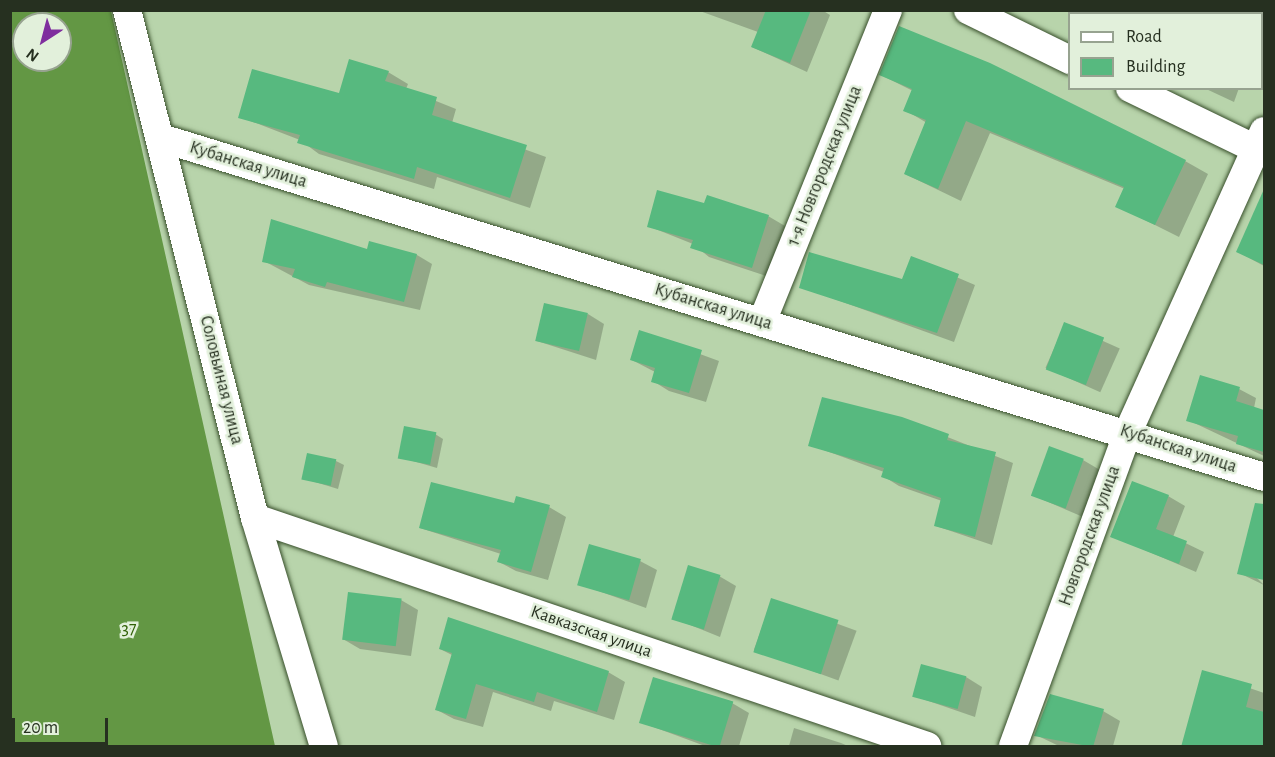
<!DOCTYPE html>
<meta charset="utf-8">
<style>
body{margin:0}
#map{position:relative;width:1275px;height:757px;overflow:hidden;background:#b8d4ab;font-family:"Alegreya Sans",sans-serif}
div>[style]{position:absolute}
.forest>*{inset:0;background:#639744}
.shadow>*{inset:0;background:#0003;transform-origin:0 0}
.building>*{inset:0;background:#57b97f;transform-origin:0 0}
.roads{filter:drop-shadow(0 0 2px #384f2b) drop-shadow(0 0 2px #384f2b)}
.minor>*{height:28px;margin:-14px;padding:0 14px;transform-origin:14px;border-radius:14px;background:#fff}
span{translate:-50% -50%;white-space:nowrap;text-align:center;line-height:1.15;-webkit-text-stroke:5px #e2f0db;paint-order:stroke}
.street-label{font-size:18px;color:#263020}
.park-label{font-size:18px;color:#326208}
.frame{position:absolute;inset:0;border:12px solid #263020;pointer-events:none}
.legend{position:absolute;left:1068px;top:12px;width:195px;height:78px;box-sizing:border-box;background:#e2f0db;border:2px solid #97a390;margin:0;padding:8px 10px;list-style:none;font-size:18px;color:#263020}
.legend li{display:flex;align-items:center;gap:12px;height:30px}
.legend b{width:30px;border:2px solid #97a390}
.north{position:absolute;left:12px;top:12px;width:60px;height:60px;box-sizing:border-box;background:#e2f0db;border:2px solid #97a390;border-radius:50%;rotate:216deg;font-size:16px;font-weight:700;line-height:24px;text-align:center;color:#263020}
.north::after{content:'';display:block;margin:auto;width:21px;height:27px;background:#7f2e9e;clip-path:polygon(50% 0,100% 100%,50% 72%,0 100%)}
.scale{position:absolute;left:12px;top:718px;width:96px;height:27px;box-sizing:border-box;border:3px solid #263020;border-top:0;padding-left:8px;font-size:18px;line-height:21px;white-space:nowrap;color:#263020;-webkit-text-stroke:4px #e2f0db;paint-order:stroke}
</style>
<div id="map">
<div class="forest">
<i style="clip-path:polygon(evenodd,10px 11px,111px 11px,275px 746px,11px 746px,10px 11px,24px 24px,60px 24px,60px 60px,24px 60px,24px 24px)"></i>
</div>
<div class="shadow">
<i style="clip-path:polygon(697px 10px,822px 10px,830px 15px,807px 72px,752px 47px,758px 32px)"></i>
<i style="clip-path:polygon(1107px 10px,1123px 10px,1130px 14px,1106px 14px)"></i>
<i style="clip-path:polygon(388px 72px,408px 84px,406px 89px,456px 109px,452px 123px,546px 157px,530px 208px,437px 177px,434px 189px,319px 154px,300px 140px,240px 117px,340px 95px)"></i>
<i style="clip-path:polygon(881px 75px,1185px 161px,1208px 174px,1179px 237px,1117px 206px,1125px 189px,990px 133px,961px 201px,905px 174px,927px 123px,905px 110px,913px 91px)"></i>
<i style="clip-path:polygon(1204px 88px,1239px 88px,1234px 102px)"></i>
<i style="clip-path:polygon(705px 205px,768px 216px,785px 226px,769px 277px,709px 257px,693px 244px,648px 226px)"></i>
<i style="clip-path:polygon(1257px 209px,1264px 213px,1264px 266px,1238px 252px)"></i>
<i style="clip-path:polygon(417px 255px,432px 264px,420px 310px,309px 285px,264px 261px)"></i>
<i style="clip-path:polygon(912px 258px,975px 285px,954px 342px,801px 287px,903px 281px)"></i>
<i style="clip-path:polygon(588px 314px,604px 324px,596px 360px,537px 341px)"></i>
<i style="left:1065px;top:324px;width:60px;height:48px;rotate:24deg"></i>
<i style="clip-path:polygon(640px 332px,719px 361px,706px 402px,669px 391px,653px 381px,655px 372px,632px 360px)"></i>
<i style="clip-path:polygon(1239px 389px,1256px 398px,1254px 408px,1264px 411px,1264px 456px,1188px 420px)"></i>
<i style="clip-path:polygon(902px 419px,1013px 463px,992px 545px,936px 526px,942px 501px,899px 486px,883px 476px,884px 472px,810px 445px)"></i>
<i style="clip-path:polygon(435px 434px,443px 439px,437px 468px,399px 457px)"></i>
<i style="clip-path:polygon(1083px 460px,1100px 470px,1083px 517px,1032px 495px)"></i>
<i style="clip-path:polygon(336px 461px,344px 465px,338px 489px,302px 478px)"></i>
<i style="clip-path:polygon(1168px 496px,1185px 506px,1173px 537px,1204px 552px,1196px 572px,1112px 536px)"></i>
<i style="clip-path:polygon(515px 505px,549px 507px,566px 517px,548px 580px,516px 571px,499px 562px,501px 554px,420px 528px)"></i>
<i style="clip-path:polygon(1253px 520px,1264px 523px,1264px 579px,1255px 576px,1264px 585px,1239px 573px)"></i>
<i style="clip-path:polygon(640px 561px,657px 570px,646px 608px,579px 584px)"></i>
<i style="clip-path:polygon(719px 576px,736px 586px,720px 637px,673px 618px)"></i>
<i style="clip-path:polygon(401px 600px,418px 610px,411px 656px,360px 649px,343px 639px)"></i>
<i style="left:772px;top:600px;width:90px;height:53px;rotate:20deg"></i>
<i style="clip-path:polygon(440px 649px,608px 672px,625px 682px,614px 720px,554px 701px,551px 711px,493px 692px,483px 727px,454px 719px,437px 710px,452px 655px)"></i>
<i style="clip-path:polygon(1203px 672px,1264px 693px,1264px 746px,1182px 746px)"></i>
<i style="clip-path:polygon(966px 677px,982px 687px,975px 717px,914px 696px)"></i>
<i style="clip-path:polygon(732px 703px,749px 713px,739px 746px,705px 746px,640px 722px)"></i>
<i style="clip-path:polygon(1103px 711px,1120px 721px,1113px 746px,1059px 746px,1036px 735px)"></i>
<i style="clip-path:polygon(794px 728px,841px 743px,848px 746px,789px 746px)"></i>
</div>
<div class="building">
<i style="clip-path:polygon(766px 10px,811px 10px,790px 63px,751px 47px)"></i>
<i style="clip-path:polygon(899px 26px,990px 63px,1186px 160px,1155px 225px,1115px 207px,1124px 187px,966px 121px,938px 189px,904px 174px,926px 120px,903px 111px,912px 89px,879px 75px)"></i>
<i style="clip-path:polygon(349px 59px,389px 71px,385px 81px,437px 97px,432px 115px,527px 145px,510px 198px,417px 167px,414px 179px,382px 169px,297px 143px,300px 135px,238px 118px,252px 69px,339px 93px)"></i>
<i style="clip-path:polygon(1264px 189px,1264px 265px,1236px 252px)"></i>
<i style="clip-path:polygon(657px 190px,704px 203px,707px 195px,769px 215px,752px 268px,690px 248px,693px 240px,647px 227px)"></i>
<i style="clip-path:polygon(271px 219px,367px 249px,369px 241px,417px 254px,404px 302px,327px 282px,325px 287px,292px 277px,295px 269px,262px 262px)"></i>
<i style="clip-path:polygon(809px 252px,902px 279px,911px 256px,959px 274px,937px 333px,799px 288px)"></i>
<i style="left:544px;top:303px;width:45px;height:39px;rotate:13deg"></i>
<i style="left:1064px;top:322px;width:43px;height:51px;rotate:21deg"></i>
<i style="clip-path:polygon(639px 330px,702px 350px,689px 393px,651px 382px,655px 368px,630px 360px)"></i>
<i style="clip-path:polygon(1200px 375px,1240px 387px,1236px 401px,1264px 410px,1264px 452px,1236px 444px,1238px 436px,1186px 421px)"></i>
<i style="clip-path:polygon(822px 397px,902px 417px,949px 434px,947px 440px,996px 452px,975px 537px,934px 526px,941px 498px,881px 477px,884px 468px,808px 446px)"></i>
<i style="left:404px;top:426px;width:33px;height:33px;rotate:11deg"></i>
<i style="left:1049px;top:446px;width:37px;height:53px;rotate:20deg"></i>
<i style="left:307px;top:453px;width:30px;height:27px;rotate:12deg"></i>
<i style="clip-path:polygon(1132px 481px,1169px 495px,1156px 529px,1187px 541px,1179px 564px,1110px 537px)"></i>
<i style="clip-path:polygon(431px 482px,514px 503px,516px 496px,550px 505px,531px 572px,497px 562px,501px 550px,419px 528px)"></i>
<i style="clip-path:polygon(1255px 503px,1264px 504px,1264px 580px,1237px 574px)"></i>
<i style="left:589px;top:544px;width:54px;height:43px;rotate:16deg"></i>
<i style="left:688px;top:565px;width:34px;height:57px;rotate:17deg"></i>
<i style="left:348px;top:592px;width:54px;height:48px;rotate:7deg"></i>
<i style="left:771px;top:598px;width:71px;height:57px;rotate:18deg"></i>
<i style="clip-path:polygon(448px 617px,609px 671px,597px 712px,537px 692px,534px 702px,476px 684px,466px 719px,435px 710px,452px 653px,439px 649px)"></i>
<i style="left:921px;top:664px;width:47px;height:34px;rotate:15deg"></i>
<i style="clip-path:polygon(1202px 670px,1252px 684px,1246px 707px,1264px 712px,1264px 747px,1181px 747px)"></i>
<i style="left:653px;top:677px;width:84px;height:48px;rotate:17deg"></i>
<i style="clip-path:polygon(1050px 694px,1104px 709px,1093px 747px,1034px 736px)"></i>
</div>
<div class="roads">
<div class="minor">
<i style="left:127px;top:10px;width:524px;rotate:75.86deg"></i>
<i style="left:255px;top:518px;width:238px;rotate:73.2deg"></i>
<i style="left:968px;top:10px;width:114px;rotate:26.1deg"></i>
<i style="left:1130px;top:88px;width:149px;rotate:25.9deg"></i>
<i style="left:161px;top:138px;width:1154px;rotate:17.08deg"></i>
<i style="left:762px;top:322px;width:336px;rotate:-68deg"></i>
<i style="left:255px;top:518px;width:710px;rotate:18.74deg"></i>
<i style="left:1013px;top:746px;width:334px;rotate:-69.9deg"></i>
<i style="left:1128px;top:432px;width:330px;rotate:-65.7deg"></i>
</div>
</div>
<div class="street-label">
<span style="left:248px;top:165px;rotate:17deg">Кубанская улица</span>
<span style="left:825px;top:166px;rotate:-68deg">1-я Новгородская улица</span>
<span style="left:713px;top:307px;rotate:17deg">Кубанская улица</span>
<span style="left:221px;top:380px;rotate:76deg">Соловьиная улица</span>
<span style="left:1178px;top:449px;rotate:18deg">Кубанская улица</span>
<span style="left:1090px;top:536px;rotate:-70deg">Новгородская улица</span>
<span style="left:591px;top:632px;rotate:19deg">Кавказская улица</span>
</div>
<div class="park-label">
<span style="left:129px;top:629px">37</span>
</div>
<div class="frame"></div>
<ul class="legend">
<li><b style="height:8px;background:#fff"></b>Road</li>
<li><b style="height:16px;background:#57b97f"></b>Building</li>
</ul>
<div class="north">N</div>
<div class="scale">20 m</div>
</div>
